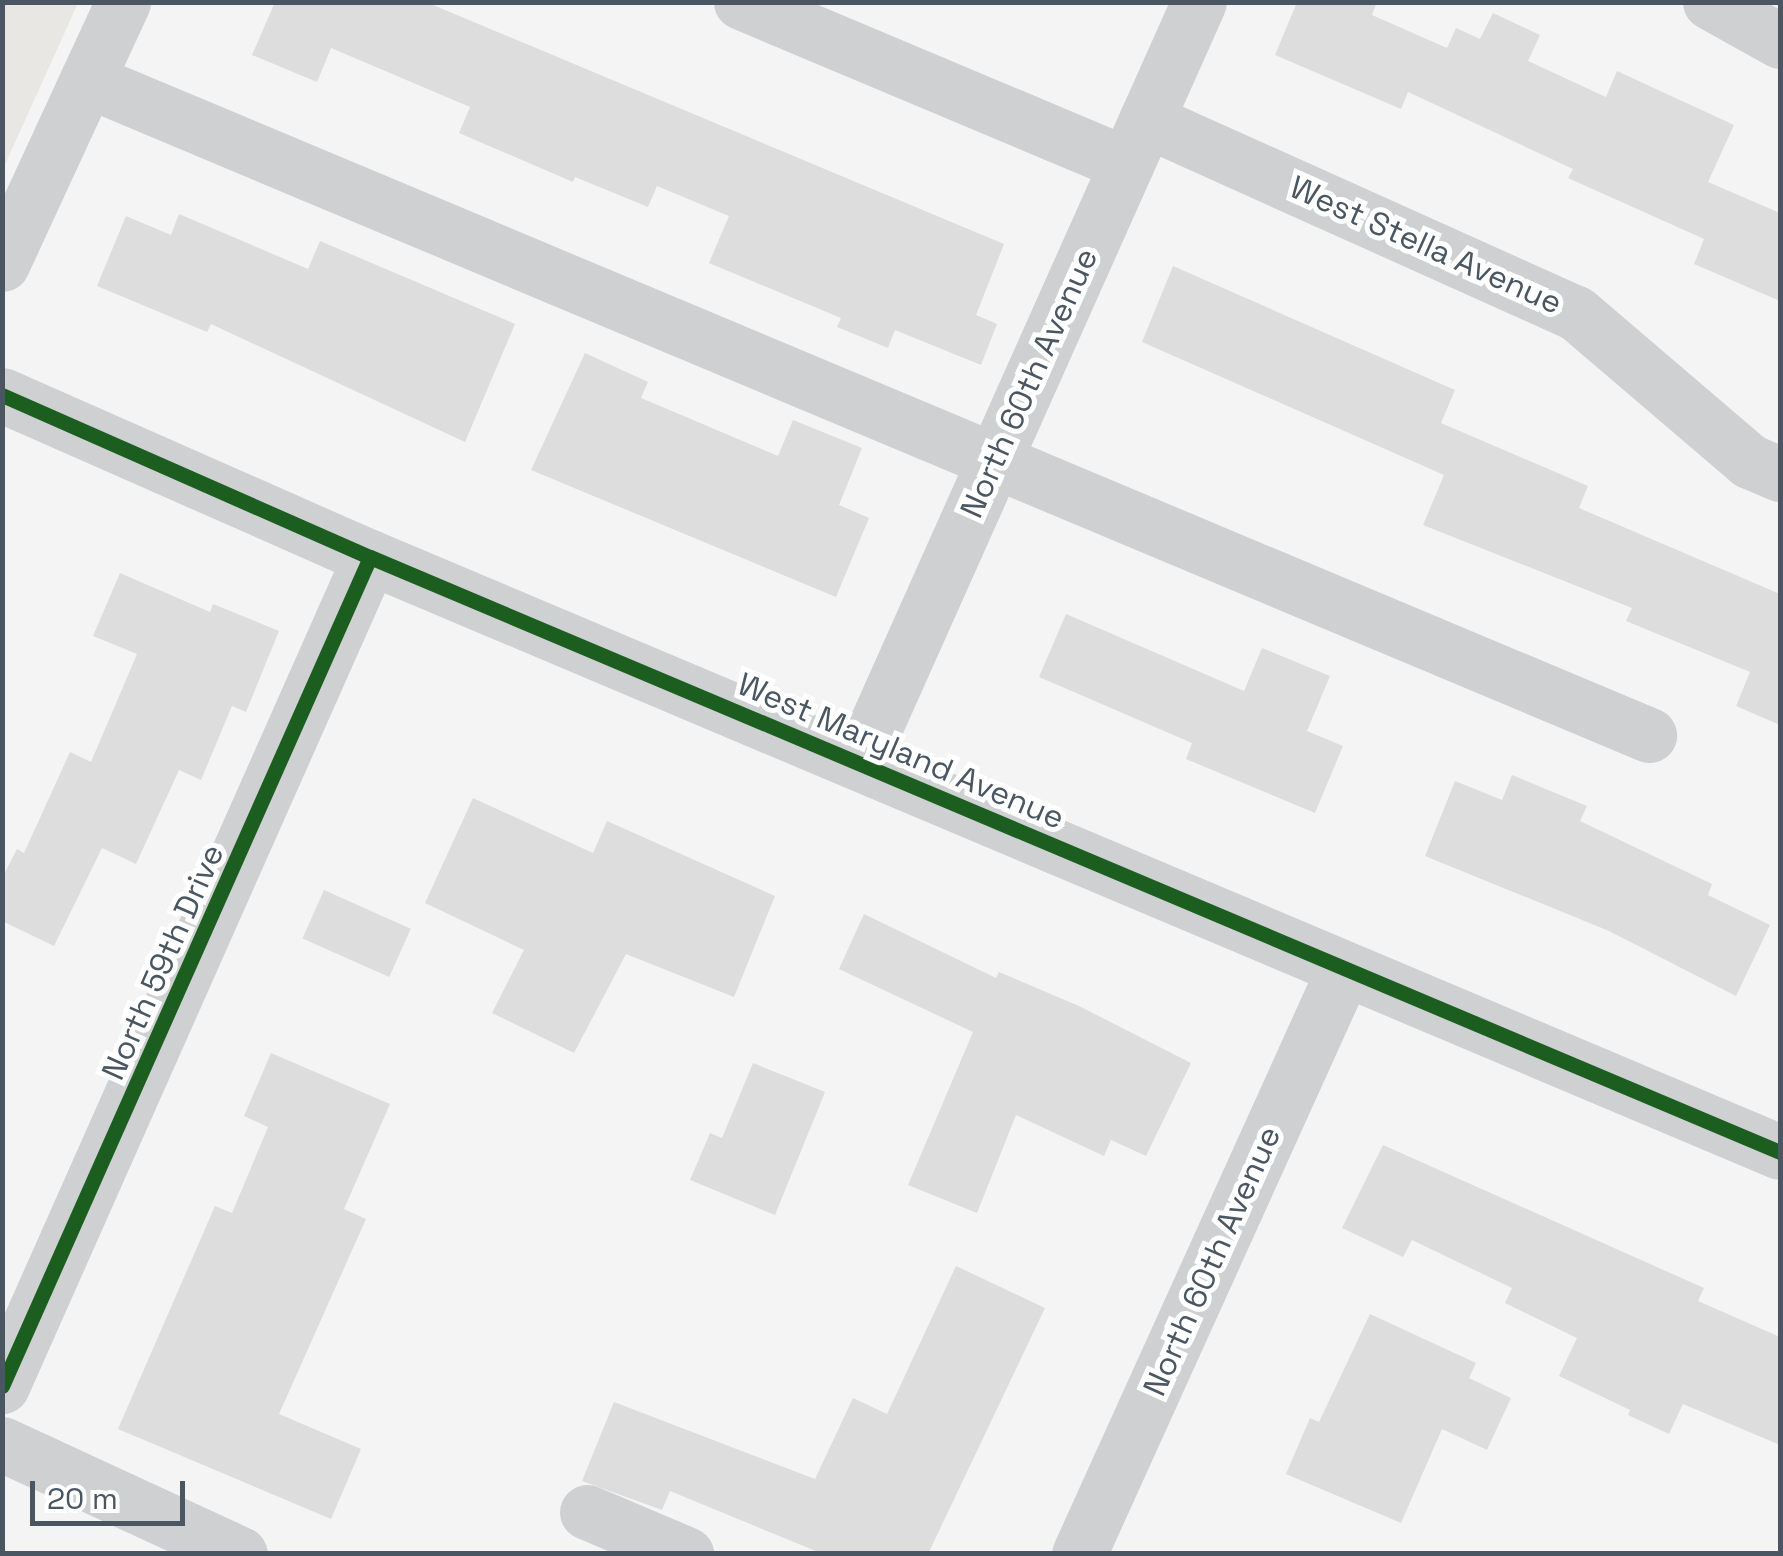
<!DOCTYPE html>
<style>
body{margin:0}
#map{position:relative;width:1783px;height:1556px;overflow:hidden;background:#f4f4f4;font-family:"Space Grotesk",sans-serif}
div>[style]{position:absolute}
.commercial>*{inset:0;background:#e8e7e3}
.building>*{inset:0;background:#ddddde;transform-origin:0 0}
.minor>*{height:55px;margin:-27.5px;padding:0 27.5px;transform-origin:27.5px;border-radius:27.5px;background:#ced0d2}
.cycleway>*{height:15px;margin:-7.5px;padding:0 7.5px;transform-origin:7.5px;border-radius:7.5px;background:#1b5e20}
span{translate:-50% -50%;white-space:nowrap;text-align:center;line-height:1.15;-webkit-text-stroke:10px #fff;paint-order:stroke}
.street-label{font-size:32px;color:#4a5661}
.frame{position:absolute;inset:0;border:5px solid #4a5661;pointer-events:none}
.scale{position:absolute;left:30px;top:1481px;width:155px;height:45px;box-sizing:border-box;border:5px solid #4a5661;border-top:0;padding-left:12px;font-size:30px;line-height:35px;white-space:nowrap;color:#4a5661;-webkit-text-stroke:8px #fff;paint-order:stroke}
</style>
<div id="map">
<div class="commercial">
<i style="clip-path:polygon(3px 2px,78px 3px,3px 169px,2px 3px)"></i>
</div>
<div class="building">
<i style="clip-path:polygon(275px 2px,426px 2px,1004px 244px,976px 315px,997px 324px,981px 365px,895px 330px,888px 348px,837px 327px,841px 318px,709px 263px,729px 216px,657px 186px,648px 207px,575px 177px,573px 182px,459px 133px,470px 107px,331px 48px,317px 82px,252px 55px)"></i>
<i style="clip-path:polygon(1297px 2px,1377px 2px,1372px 15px,1447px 48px,1456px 28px,1480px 39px,1493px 13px,1540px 35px,1528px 61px,1606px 97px,1617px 71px,1734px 125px,1708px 182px,1780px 213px,1780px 301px,1694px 264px,1704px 239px,1568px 178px,1573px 169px,1408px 92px,1401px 109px,1275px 55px)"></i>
<i style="clip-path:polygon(179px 214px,308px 269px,320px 241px,515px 324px,465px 442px,211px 324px,207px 332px,97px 286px,126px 216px,171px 235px)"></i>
<i style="clip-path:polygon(1173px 266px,1455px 390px,1441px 423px,1588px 486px,1579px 508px,1780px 594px,1780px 725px,1736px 706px,1750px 672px,1626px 621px,1632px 608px,1423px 525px,1444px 475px,1142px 342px)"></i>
<i style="clip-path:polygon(585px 353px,648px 382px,641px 398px,778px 456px,793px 420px,862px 448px,839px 505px,869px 518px,836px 597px,531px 470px)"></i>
<i style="clip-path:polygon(120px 573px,210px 612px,213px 604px,279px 631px,246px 712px,232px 706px,201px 780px,179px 770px,136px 864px,102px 848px,54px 946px,2px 921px,2px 878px,17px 849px,24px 853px,70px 752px,91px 762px,137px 654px,93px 636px)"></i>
<i style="clip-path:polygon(1066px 614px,1244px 691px,1262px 648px,1330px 676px,1307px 731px,1343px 746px,1315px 813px,1186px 759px,1192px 743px,1039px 677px)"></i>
<i style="clip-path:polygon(1512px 775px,1587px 806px,1580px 821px,1712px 884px,1708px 895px,1770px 925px,1736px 996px,1609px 931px,1425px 856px,1455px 781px,1502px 800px)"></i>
<i style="clip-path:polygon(473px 798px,593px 853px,607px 821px,775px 896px,734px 997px,626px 954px,574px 1053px,492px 1013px,524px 950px,425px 903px)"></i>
<i style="left:324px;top:890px;width:95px;height:53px;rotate:24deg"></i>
<i style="clip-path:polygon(864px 914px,996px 978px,999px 972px,1079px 1006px,1191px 1063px,1146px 1156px,1111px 1140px,1104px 1156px,1016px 1115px,977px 1213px,908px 1185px,973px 1032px,839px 969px)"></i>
<i style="clip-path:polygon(271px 1053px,390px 1104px,344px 1209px,366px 1219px,279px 1414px,361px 1449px,331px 1519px,118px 1429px,215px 1206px,232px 1213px,268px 1127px,244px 1116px)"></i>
<i style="clip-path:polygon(753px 1063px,825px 1092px,775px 1215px,690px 1180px,710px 1133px,722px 1138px)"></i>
<i style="clip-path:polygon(1383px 1145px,1704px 1288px,1698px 1301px,1780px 1337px,1780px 1445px,1683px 1404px,1669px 1434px,1628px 1415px,1630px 1410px,1559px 1376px,1577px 1338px,1505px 1303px,1512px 1288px,1412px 1240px,1403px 1257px,1342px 1228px)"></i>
<i style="clip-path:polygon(956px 1266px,1045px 1308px,928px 1554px,823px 1554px,670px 1491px,662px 1510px,582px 1481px,614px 1402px,815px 1479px,853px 1398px,887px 1414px)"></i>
<i style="clip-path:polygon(1370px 1314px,1476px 1363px,1469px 1378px,1511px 1398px,1487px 1450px,1442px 1429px,1401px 1523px,1286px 1474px,1310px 1418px,1319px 1422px)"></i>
</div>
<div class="minor">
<i style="left:741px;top:2px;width:418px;rotate:22.8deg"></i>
<i style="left:1710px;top:2px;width:80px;rotate:29.1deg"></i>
<i style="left:87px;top:80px;width:1694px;rotate:22.75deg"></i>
<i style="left:1146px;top:120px;width:471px;rotate:24.2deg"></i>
<i style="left:1576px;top:313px;width:228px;rotate:40.5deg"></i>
<i style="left:1749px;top:461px;width:34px;rotate:23deg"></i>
<i style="left:2px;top:264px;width:289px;rotate:-65.2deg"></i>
<i style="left:2px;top:395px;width:402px;rotate:23.8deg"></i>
<i style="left:370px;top:557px;width:1530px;rotate:22.88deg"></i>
<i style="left:859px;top:763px;width:833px;rotate:-65.93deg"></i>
<i style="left:2px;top:1386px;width:907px;rotate:-66.06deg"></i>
<i style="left:2px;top:1444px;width:262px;rotate:24.8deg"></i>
<i style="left:587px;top:1512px;width:108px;rotate:23deg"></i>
<i style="left:1079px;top:1554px;width:642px;rotate:-65.63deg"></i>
</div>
<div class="cycleway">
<i style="left:2px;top:395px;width:402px;rotate:23.8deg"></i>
<i style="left:370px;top:557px;width:1530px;rotate:22.88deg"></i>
<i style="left:2px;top:1386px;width:907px;rotate:-66.06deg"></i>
</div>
<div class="street-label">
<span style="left:1426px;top:245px;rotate:24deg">West Stella Avenue</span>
<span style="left:1029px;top:383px;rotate:-66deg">North 60th Avenue</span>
<span style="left:901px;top:751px;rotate:23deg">West Maryland Avenue</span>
<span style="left:163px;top:962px;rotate:-66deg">North 59th Drive</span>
<span style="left:1212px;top:1261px;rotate:-66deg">North 60th Avenue</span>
</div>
<div class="frame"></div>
<div class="scale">20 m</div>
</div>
